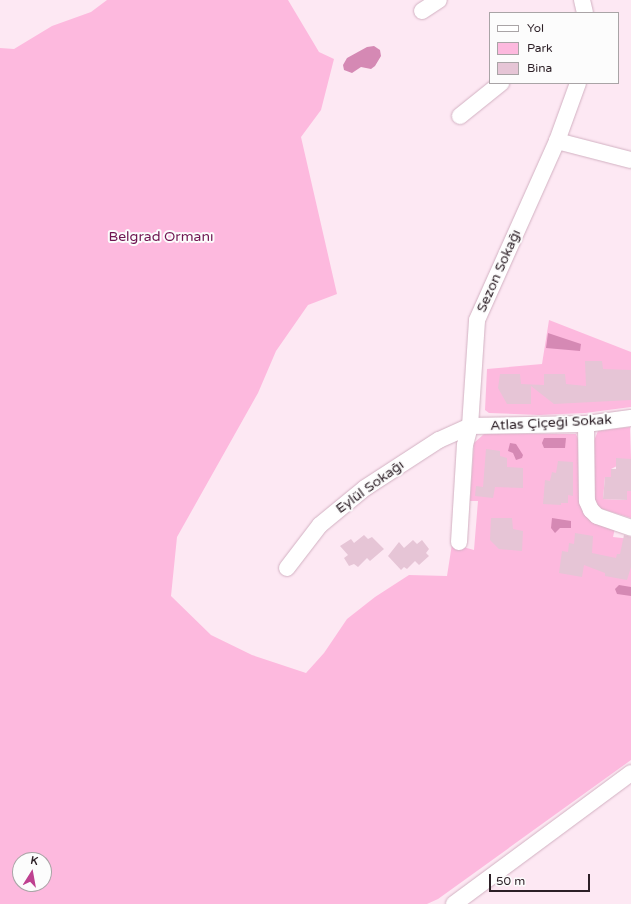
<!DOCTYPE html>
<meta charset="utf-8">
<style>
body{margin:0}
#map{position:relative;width:631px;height:904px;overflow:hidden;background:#fde8f3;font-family:"Varela Round",sans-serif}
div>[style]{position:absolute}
.green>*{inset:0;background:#fdb9de}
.water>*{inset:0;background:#d589b4}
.building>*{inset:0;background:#e6c5d6}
.roads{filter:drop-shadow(0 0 1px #d2b1c2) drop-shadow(0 0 1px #d2b1c2)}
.street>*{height:16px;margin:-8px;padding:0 8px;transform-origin:8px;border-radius:8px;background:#fff}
span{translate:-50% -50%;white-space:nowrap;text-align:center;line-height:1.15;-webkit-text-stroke:4px #fcfcfc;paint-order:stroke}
.park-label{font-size:14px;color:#6f1551}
.street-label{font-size:14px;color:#2c1f26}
.legend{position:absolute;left:489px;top:12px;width:130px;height:72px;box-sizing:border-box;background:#fcfcfc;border:1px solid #a9a4a6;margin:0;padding:5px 7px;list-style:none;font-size:12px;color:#2c1f26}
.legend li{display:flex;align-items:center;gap:8px;height:20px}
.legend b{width:20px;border:1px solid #a9a4a6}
.north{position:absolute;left:12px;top:852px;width:40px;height:40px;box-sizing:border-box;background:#fcfcfc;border:1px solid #a9a4a6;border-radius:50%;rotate:11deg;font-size:11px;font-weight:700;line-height:16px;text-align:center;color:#2c1f26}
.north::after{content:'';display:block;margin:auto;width:14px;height:18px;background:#be4190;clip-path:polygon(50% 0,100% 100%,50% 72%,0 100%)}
.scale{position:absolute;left:489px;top:874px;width:101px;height:18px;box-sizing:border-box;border:2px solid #2c1f26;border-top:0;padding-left:5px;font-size:12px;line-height:14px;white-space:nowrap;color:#2c1f26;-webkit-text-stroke:3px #fcfcfc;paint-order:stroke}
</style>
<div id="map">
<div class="green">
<i style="clip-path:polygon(evenodd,107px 0,288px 0,319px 52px,334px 59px,321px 110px,301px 137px,337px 294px,308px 305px,276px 351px,258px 393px,177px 537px,171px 596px,211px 635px,252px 655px,306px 673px,324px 653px,347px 619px,375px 597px,409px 575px,447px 576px,452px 544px,474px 550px,478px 501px,470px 501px,474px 443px,484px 434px,576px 434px,580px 444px,582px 504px,586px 516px,615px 528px,613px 537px,631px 539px,631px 760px,438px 899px,427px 904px,0 904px,0 48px,14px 49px,52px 26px,91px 12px,107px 0,20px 860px,44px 860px,44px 884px,20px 884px,20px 860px)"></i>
<i style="clip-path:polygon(549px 320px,631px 352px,631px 407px,585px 413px,539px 415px,489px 413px,485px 410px,487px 369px,542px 364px)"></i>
<i style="clip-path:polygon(630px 427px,631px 459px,611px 469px,611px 477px,605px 477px,603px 499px,627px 500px,627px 491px,631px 491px,631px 518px,599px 508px,593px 499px,593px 443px,598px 431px)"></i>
</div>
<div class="water">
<i style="clip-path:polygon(374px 46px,380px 50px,381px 56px,375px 66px,371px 69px,361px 67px,352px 73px,344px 70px,343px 65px,347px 58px,367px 47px)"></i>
<i style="clip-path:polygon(548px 333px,581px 344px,580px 351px,546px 348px)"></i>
<i style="clip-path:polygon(544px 438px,566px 438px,565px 448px,544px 448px,542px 443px)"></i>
<i style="clip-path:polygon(510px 443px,516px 444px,523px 455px,522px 458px,516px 460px,513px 453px,508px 451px)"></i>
<i style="clip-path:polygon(552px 518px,571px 521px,571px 528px,560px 528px,555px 533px,551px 528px)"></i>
<i style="clip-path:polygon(619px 585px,631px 587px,631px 596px,617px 594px,615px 589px)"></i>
</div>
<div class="building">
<i style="clip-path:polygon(585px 361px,602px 361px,603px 369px,631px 370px,631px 400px,554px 404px,531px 386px,531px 404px,507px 404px,498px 388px,500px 374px,520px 374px,521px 384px,544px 385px,544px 374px,565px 374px,566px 384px,586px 386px)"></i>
<i style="clip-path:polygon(486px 449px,500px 451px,500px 456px,507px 458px,507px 467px,523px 468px,523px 488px,495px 487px,493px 498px,475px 496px,476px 486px,483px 487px)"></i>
<i style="clip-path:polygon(616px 458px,631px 459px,631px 491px,627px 491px,627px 500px,603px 499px,605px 477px,611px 477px,611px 469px,616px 469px)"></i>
<i style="clip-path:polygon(558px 461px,573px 462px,573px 496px,568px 495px,568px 503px,561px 503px,561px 505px,543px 504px,545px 480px,550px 481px,552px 472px,556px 473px)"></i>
<i style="clip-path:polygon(491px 518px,512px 518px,513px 529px,523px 531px,522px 551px,499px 549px,490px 540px)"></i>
<i style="clip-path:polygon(575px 533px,593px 536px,592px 553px,616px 558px,617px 554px,620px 554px,624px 535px,631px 537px,631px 567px,627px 580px,605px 576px,605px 573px,584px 565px,582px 577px,559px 573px,562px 551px,568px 552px,569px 543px,574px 544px)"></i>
<i style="clip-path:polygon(364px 535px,368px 539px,372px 537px,384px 549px,370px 561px,367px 558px,358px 567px,354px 564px,349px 566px,344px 558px,348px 555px,340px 546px,351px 539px,354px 543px)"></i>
<i style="clip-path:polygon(413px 540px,417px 544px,422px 540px,429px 549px,426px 553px,429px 556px,419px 565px,415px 561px,407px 569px,404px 567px,401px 570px,388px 556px,399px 542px,404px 548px)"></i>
</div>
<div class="roads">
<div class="street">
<i style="left:582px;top:0;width:13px;rotate:77deg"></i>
<i style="left:422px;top:11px;width:20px;rotate:-33deg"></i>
<i style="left:460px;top:116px;width:53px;rotate:-38.8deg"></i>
<i style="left:557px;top:141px;width:76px;rotate:14.4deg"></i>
<i style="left:586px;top:424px;width:77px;rotate:89.3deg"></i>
<i style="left:587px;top:501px;width:10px;rotate:66deg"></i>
<i style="left:591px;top:510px;width:8px;rotate:45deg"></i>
<i style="left:597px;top:516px;width:36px;rotate:19deg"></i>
<i style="left:459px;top:542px;width:97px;rotate:-86.5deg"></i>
<i style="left:465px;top:445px;width:20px;rotate:-75deg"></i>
<i style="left:470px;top:426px;width:106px;rotate:-86.2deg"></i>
<i style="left:477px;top:320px;width:196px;rotate:-65.9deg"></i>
<i style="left:557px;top:141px;width:62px;rotate:-70.1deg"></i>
<i style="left:287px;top:568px;width:54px;rotate:-52.5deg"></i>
<i style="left:320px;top:525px;width:58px;rotate:-39.4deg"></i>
<i style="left:365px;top:488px;width:88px;rotate:-33deg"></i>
<i style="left:439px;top:440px;width:34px;rotate:-24deg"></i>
<i style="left:470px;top:426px;width:116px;rotate:-1deg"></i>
<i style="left:586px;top:424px;width:45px;rotate:-7.6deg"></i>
<i style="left:454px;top:904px;width:220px;rotate:-36.5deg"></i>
</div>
</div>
<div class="park-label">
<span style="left:161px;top:237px">Belgrad Ormanı</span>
</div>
<div class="street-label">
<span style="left:499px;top:271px;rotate:-66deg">Sezon Sokağı</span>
<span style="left:551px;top:423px;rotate:-3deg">Atlas Çiçeği Sokak</span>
<span style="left:370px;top:487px;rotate:-36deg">Eylül Sokağı</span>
</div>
<ul class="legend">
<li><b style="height:5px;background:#fff"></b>Yol</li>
<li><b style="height:11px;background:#fdb9de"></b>Park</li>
<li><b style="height:11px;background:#e6c5d6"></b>Bina</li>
</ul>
<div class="north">K</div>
<div class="scale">50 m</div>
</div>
